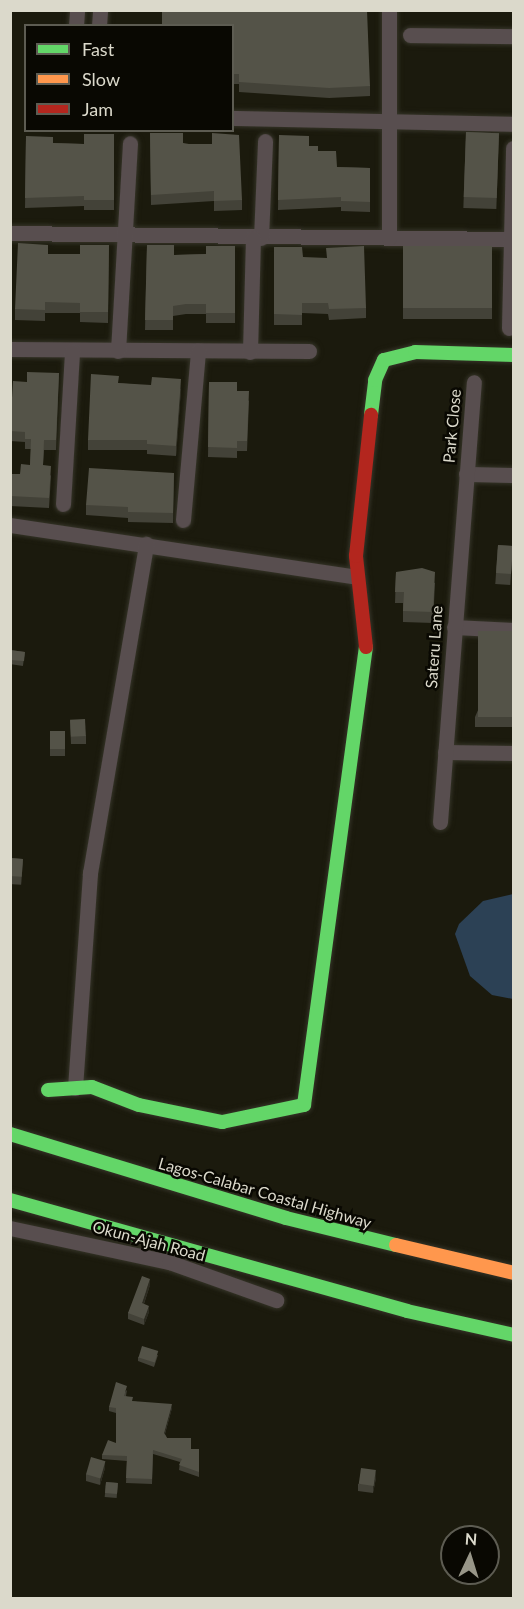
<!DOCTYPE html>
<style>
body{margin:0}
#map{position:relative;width:524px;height:1609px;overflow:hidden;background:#1b1a0d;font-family:Lato,sans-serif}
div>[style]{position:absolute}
.water>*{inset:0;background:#2c4155}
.roads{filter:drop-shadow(0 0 2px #353428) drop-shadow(0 0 2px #353428)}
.street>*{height:15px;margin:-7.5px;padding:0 7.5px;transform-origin:7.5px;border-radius:7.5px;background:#584e4f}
.fast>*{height:14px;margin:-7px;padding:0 7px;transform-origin:7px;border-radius:7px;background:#63d668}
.slow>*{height:14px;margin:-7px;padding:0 7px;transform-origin:7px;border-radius:7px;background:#ff974d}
.jam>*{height:14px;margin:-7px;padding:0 7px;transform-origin:7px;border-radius:7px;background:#b3261e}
.wall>*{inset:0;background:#434238;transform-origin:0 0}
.shaded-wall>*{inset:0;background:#2c2b20}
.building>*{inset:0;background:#545348;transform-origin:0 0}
span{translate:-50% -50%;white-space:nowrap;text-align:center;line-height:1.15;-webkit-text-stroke:5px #090802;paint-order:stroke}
.street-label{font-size:16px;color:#dbd9cb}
.frame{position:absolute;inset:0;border:12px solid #dbd9cb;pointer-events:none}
.legend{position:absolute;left:24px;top:24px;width:210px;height:108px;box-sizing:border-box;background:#090802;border:2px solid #5d5c52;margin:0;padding:8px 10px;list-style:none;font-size:18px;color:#dbd9cb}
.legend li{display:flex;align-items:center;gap:12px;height:30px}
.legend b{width:30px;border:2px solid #5d5c52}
.north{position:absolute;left:440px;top:1525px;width:60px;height:60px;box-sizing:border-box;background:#090802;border:2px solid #5d5c52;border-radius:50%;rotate:4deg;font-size:16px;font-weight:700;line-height:24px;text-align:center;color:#dbd9cb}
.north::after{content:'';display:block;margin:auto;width:21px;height:27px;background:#989688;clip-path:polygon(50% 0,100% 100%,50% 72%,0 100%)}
</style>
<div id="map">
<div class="water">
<i style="clip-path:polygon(513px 894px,514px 894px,513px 999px,492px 995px,470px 976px,455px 934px,459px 924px,483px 901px)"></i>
</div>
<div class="roads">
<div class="street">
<i style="left:76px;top:26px;width:16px;rotate:-86deg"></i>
<i style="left:99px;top:26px;width:16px;rotate:-86deg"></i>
<i style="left:410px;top:35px;width:104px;rotate:0.6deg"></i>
<i style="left:232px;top:118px;width:282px;rotate:1.2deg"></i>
<i style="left:10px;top:233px;width:501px;rotate:0.69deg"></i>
<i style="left:261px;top:238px;width:97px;rotate:-87.6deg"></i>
<i style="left:389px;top:238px;width:228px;rotate:-90deg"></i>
<i style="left:509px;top:328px;width:180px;rotate:-88.7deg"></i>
<i style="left:10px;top:349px;width:299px;rotate:0.4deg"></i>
<i style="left:118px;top:351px;width:208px;rotate:-86.7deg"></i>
<i style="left:250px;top:352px;width:114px;rotate:-88.5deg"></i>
<i style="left:466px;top:474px;width:48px;rotate:1.2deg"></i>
<i style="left:63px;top:504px;width:153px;rotate:-86.6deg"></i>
<i style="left:183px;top:520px;width:170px;rotate:-84.9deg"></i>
<i style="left:10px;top:525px;width:350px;rotate:8.5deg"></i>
<i style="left:454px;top:627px;width:60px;rotate:2.9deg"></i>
<i style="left:445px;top:752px;width:69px;rotate:0.8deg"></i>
<i style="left:440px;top:822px;width:441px;rotate:-85.6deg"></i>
<i style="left:75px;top:1088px;width:216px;rotate:-86deg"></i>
<i style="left:90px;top:873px;width:334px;rotate:-80.3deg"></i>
<i style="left:10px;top:1228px;width:163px;rotate:12.1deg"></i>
<i style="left:169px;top:1262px;width:114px;rotate:19.6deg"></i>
</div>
<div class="fast">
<i style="left:371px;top:415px;width:35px;rotate:-83deg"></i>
<i style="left:375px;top:380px;width:22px;rotate:-66deg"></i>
<i style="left:384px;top:360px;width:32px;rotate:-14deg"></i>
<i style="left:415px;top:352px;width:99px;rotate:1.7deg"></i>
<i style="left:48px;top:1090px;width:44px;rotate:-3.9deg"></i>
<i style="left:92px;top:1087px;width:50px;rotate:21deg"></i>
<i style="left:139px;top:1105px;width:85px;rotate:11.6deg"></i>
<i style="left:222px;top:1122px;width:84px;rotate:-11.7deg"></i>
<i style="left:304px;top:1105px;width:462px;rotate:-82.3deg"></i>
<i style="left:10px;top:1134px;width:288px;rotate:16.9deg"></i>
<i style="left:286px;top:1218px;width:113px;rotate:13.8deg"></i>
<i style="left:10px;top:1200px;width:412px;rotate:15.6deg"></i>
<i style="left:407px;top:1311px;width:110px;rotate:12.6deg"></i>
</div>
<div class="slow">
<i style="left:396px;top:1245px;width:121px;rotate:13.3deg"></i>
</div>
<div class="jam">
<i style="left:366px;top:647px;width:92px;rotate:-96.3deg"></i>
<i style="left:356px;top:556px;width:142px;rotate:-83.9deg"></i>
</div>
</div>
<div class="wall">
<i style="clip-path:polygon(232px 26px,370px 86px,370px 96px,329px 98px,239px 92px,239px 84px,232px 84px)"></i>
<i style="left:466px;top:132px;width:33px;height:76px;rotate:2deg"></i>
<i style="clip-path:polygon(150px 133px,183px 143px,242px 200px,242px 210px,214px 211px,214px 201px,151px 205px)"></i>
<i style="clip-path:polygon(114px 134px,114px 210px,84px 210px,84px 206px,25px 208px,26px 136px,53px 143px,84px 144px)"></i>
<i style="clip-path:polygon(279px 135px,309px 146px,318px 151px,337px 167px,370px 168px,370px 212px,341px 211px,341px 207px,278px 210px)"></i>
<i style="clip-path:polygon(109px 245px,108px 323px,80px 322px,80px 313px,45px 313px,45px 321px,15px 320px,15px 309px,48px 254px,80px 254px)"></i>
<i style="clip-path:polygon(147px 245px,174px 255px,206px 254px,235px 246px,235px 323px,206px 323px,206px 314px,186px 314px,173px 316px,173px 330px,145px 330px)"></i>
<i style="left:403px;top:246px;width:89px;height:73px"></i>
<i style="clip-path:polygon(274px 247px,303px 257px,366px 308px,366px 318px,329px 320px,328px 314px,302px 313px,302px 325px,274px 325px)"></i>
<i style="clip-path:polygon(59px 373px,56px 450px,44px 450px,43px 465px,51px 476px,49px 508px,10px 506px,10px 474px,20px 474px,30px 465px,31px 449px,25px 449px,25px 442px,10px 441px,10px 430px,27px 382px)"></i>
<i style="clip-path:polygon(209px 382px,237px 391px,249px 401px,247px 451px,237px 451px,237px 458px,208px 457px)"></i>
<i style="clip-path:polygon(119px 383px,181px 389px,176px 456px,147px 454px,147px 450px,88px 450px,88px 440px)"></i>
<i style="clip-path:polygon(174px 473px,173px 523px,128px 522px,128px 518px,86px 515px,86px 505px)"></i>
<i style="left:498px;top:545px;width:15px;height:39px;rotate:4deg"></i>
<i style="clip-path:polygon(396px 572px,435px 583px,433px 623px,403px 622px,403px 603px,395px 603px)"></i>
<i style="clip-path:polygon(513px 631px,513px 727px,475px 727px,475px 717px)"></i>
<i style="left:10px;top:650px;width:15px;height:14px;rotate:8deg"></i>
<i style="clip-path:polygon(70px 720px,86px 736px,86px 744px,71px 744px)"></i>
<i style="left:50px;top:731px;width:15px;height:25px"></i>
<i style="left:10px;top:858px;width:13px;height:26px;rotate:4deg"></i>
<i style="clip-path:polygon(150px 1285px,144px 1304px,149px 1312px,144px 1325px,128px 1319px,128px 1313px)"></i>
<i style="clip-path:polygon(158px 1355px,154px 1367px,138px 1361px,138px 1357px)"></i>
<i style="clip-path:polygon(127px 1390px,126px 1396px,132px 1401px,172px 1408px,165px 1434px,167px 1438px,191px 1449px,199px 1449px,199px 1477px,179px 1470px,180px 1462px,153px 1454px,152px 1484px,126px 1483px,127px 1461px,102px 1459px,102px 1455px,116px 1443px,116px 1413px,109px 1411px,109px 1407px)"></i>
<i style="clip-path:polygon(105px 1468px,100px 1485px,86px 1481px,86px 1474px)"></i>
<i style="clip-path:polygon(376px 1478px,373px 1493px,358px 1491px,358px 1484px)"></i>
<i style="left:106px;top:1482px;width:12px;height:15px;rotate:5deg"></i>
</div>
<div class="shaded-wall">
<i style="clip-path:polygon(181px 379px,181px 389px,176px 456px,176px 446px)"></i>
<i style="clip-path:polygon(150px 1279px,150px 1285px,142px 1309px,142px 1303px)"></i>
<i style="clip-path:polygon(149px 1306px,149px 1312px,144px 1325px,144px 1319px)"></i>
<i style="clip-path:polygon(172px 1404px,172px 1408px,164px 1437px,164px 1433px)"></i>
<i style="clip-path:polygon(105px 1461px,105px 1468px,100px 1485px,100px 1478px)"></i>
<i style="clip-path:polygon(376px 1470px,376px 1478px,373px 1493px,373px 1486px)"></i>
</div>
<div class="building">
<i style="clip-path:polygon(162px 10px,367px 10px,370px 86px,329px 88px,239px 82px,239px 74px,232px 74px,232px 26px,162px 26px)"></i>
<i style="left:466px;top:132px;width:33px;height:65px;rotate:2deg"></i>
<i style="clip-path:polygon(150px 133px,183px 133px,183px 143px,189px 144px,212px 144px,212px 133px,239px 135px,242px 200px,214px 201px,214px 191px,151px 195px)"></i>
<i style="clip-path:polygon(84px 134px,114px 134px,114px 200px,84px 200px,84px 196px,25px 198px,26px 136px,53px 137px,53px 143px,84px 144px)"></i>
<i style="clip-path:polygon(279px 135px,309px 136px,309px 146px,318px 146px,318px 151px,336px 151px,337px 167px,370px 168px,370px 202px,341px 201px,341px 197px,278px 200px)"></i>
<i style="clip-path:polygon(18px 243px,48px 245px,48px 254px,80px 254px,80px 245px,109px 245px,108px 312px,80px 312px,80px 303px,45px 302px,45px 310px,15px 309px)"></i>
<i style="clip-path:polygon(147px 245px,174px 245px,174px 255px,206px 254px,206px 246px,235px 246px,235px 313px,206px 313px,206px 304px,186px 304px,173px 306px,173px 320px,145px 320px)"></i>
<i style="clip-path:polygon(364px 246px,366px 308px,329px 309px,328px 303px,302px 303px,302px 315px,274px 314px,274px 247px,302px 247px,303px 257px,327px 258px,326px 248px)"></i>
<i style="left:403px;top:246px;width:89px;height:62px"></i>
<i style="clip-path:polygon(27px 372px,59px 373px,56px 440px,44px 440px,43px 465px,51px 466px,49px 498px,10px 496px,10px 474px,20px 474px,21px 464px,30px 465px,31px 439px,25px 439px,25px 432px,10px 431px,13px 381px,27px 382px)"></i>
<i style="clip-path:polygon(91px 374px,119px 376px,118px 383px,151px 385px,152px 377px,181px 379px,176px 446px,147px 444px,147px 440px,88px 440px)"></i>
<i style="clip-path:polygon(209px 382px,237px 382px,237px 391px,249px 391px,247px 441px,237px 441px,237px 448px,208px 447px)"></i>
<i style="clip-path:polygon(89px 468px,174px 473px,173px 513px,128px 512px,128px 507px,86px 505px)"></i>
<i style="left:498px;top:545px;width:15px;height:28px;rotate:4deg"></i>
<i style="clip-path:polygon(422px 568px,435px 572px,433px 612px,403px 611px,404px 592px,395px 592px,396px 572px)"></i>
<i style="left:513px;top:631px;width:86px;height:35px;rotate:90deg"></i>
<i style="clip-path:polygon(10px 650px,25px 652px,24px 661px,10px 660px)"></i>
<i style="left:85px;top:719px;width:17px;height:15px;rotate:87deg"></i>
<i style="left:50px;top:731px;width:15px;height:18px"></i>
<i style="left:10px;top:858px;width:13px;height:18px;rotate:4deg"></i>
<i style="clip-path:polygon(142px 1276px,150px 1279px,142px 1303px,149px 1306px,144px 1319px,128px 1313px)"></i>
<i style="left:142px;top:1346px;width:17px;height:12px;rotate:17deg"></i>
<i style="clip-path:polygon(116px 1382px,127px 1386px,124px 1396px,133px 1397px,132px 1401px,172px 1404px,164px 1433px,167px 1438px,191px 1438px,191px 1449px,199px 1449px,199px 1472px,179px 1465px,182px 1459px,153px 1450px,152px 1479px,126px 1478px,127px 1456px,102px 1455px,108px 1440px,116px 1443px,116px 1408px,109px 1407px)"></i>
<i style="left:91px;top:1457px;width:15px;height:18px;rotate:16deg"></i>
<i style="left:361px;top:1468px;width:15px;height:16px;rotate:8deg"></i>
<i style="left:106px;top:1482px;width:12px;height:11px;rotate:5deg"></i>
</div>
<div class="street-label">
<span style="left:452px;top:426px;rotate:-85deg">Park Close</span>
<span style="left:434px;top:647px;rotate:-86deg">Sateru Lane</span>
<span style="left:265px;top:1193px;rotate:16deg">Lagos-Calabar Coastal Highway</span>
<span style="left:149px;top:1241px;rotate:15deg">Okun-Ajah Road</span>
</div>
<div class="frame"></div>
<ul class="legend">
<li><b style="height:8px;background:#63d668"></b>Fast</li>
<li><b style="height:8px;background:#ff974d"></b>Slow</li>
<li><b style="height:8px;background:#b3261e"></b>Jam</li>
</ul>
<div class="north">N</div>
</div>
